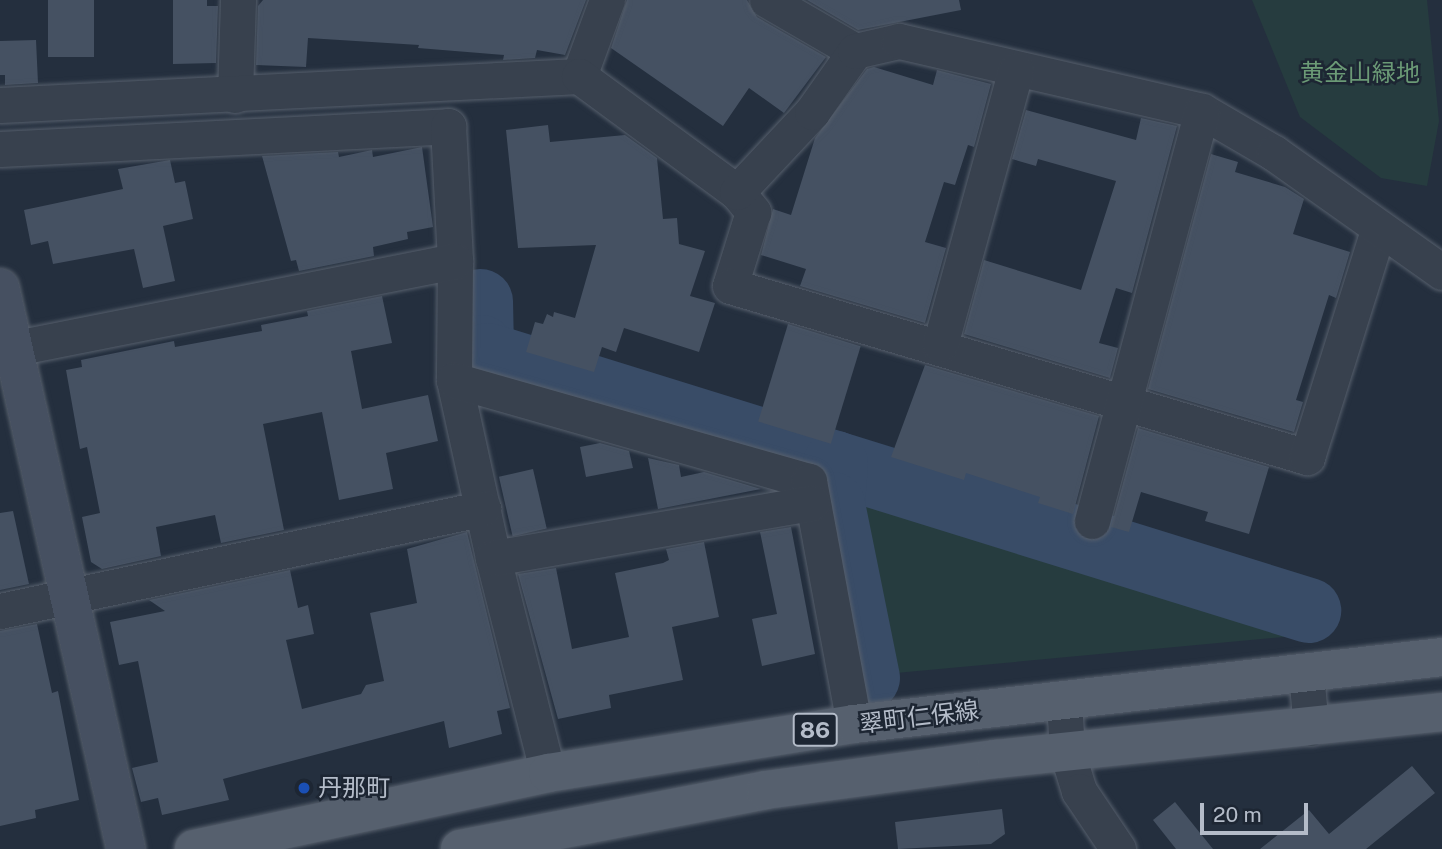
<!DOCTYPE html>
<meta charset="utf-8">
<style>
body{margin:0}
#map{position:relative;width:1442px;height:849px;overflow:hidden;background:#242f3e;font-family:"Public Sans","Noto Sans JP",sans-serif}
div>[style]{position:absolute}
.green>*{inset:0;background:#263c3f}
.river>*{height:65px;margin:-32.5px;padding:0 32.5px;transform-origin:32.5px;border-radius:32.5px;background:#394c67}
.building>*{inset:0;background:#455162;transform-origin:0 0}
.roads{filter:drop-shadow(0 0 2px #565f6c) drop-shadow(0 0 2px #565f6c)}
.street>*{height:35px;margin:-17.5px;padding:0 17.5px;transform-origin:17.5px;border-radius:17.5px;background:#38414e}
.secondary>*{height:38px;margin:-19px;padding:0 19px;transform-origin:19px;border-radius:19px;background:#465061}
.primary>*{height:38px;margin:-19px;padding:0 19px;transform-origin:19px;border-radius:19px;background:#56606e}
.dots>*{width:19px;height:19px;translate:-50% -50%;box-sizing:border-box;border:4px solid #1d2633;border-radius:50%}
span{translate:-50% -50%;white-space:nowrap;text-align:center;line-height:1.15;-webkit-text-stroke:5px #1d2633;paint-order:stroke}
.shield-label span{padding:2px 5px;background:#1d2633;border:2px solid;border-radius:5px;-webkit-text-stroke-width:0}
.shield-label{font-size:23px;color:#b4bcc9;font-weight:700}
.park-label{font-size:24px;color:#6b9a76}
.street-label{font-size:24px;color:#b4bcc9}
.poi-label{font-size:24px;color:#b4bcc9}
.left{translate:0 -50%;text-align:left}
.scale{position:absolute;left:1200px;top:803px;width:108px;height:32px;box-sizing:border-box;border:4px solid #b4bcc9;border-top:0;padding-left:9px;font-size:21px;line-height:24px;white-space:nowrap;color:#b4bcc9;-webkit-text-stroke:5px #1d2633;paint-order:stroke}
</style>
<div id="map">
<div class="green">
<i style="clip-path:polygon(1252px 0,1427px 0,1439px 121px,1427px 186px,1381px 178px,1300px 117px)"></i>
<i style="clip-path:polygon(860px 493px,1304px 626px,1305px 635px,885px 674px,850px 509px)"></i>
</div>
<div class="river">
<i style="left:480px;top:301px;width:46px;rotate:88.8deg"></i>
<i style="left:481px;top:347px;width:10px;rotate:53deg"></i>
<i style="left:487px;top:355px;width:860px;rotate:17.25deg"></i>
<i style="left:835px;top:463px;width:41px;rotate:94.2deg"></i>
<i style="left:832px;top:504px;width:177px;rotate:78.6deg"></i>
</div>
<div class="building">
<i style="left:48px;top:0;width:46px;height:57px"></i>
<i style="clip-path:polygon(173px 0,207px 0,207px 6px,218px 6px,216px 63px,173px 64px)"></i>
<i style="clip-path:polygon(263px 0,586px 0,565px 55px,537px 50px,535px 58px,503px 60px,504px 55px,418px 48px,419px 45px,308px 38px,306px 67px,256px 65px,258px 6px)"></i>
<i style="clip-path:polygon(627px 0,747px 0,757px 17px,826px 57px,784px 113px,749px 88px,723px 126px,611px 48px)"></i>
<i style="clip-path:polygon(807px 0,959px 0,961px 10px,858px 30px)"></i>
<i style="clip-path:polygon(36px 40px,38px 83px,5px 85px,5px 75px,0 75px,0 41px)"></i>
<i style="clip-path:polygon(874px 67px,933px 85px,937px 70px,991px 84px,974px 147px,968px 145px,955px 185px,944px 182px,925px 242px,946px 248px,925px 323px,800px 286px,806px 269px,761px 255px,773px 209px,791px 215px,815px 138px,867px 69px)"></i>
<i style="clip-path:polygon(1026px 110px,1136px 140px,1141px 118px,1177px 126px,1132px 293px,1116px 288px,1099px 343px,1118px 348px,1110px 378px,964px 334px,984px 260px,1081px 290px,1116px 181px,1038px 159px,1036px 166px,1012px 159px)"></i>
<i style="clip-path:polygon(548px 125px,550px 142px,625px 135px,657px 158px,663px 219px,677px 218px,679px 244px,705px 251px,690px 296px,715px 303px,699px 352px,624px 328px,616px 352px,602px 347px,594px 372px,526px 352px,535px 322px,543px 324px,547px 314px,553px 317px,554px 312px,575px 318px,596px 245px,518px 248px,506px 130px)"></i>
<i style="clip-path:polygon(422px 147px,433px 227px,407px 232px,408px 239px,373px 247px,374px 256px,299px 271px,296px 260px,291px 261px,262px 156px,338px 152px,339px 157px,372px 150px,373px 157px)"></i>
<i style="clip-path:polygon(1211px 154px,1238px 162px,1235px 172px,1285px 187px,1304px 199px,1293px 234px,1350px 252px,1336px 298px,1329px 295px,1296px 400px,1303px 402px,1294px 432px,1148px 389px)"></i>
<i style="clip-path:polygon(170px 160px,175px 183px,185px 181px,193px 219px,163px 226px,175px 281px,143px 288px,134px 249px,53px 264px,48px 241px,31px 245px,24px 210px,123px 189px,118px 169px)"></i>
<i style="clip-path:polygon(382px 296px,392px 343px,351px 351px,362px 409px,428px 395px,438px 441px,386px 453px,393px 489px,339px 500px,322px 412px,263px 424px,284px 530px,221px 543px,215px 515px,156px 527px,161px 556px,102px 569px,91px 562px,82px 517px,100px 513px,87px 447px,80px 449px,66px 370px,82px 367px,81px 360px,174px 341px,175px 347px,262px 331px,261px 325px,308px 316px,307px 311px)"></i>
<i style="left:788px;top:324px;width:76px;height:102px;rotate:17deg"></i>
<i style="clip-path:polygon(925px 365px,1099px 416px,1073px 514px,1038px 503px,1040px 497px,966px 473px,964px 480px,891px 457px)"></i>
<i style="clip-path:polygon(1138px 428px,1269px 467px,1249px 534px,1205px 521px,1208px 512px,1141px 492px,1129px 532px,1111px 527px)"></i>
<i style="clip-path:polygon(600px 443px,629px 451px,633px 468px,586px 477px,580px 447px)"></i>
<i style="clip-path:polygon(648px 458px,679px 465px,681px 477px,704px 472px,761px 489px,658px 509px)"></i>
<i style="left:533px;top:469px;width:61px;height:35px;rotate:77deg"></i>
<i style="clip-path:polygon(13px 511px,29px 584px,0 590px,0 513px)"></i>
<i style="clip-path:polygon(791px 527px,815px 654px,762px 666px,752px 619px,777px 614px,760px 532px)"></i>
<i style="clip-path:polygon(467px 532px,510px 708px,497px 711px,502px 734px,449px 748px,444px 721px,223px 779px,229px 800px,162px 815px,158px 798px,141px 802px,132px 768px,158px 762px,138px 661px,119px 665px,110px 622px,165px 611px,149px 600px,290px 570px,298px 608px,308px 605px,314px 634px,286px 640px,302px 709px,361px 694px,366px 685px,384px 681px,370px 613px,417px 603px,407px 549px)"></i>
<i style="clip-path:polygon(704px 542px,719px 617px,672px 627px,683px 680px,609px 695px,611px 708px,558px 719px,518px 574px,556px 568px,572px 649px,629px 637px,615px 573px,663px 563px,669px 560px,666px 549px)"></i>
<i style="clip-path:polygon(37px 624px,52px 693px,58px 691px,79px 800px,35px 810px,36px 818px,0 826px,0 631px)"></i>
<i style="clip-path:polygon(1412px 766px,1435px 793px,1366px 849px,1260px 849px,1309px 810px,1329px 834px)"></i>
<i style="clip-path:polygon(1175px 802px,1213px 849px,1176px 849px,1153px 820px)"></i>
<i style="clip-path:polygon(1002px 809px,1005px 834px,991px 844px,898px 849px,895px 822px)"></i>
</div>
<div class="roads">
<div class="street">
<i style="left:767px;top:0;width:102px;rotate:30.1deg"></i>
<i style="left:579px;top:76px;width:81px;rotate:-69.8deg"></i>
<i style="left:235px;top:95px;width:95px;rotate:-88.2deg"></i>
<i style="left:0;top:105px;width:580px;rotate:-2.87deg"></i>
<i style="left:579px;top:76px;width:196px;rotate:36.3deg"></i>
<i style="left:737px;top:192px;width:26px;rotate:51deg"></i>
<i style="left:753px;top:212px;width:77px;rotate:107.3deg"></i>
<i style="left:730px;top:286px;width:602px;rotate:16.51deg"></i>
<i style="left:1307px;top:457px;width:238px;rotate:-72.6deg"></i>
<i style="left:0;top:149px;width:449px;rotate:-2.9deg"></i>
<i style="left:448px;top:126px;width:135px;rotate:87deg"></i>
<i style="left:455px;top:261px;width:119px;rotate:90.5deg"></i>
<i style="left:454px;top:380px;width:182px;rotate:77.6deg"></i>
<i style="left:493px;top:558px;width:222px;rotate:75.7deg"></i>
<i style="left:737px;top:192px;width:110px;rotate:-46.8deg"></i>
<i style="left:812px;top:112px;width:75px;rotate:-54.8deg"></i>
<i style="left:855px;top:51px;width:45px;rotate:-12.8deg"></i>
<i style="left:899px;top:41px;width:311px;rotate:13deg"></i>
<i style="left:1202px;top:111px;width:83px;rotate:30.3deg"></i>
<i style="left:1274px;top:153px;width:206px;rotate:35.3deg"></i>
<i style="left:940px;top:345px;width:285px;rotate:-74.6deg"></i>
<i style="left:0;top:351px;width:464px;rotate:-11.2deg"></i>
<i style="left:454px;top:380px;width:369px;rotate:15.9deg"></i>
<i style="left:809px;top:481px;width:247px;rotate:79.5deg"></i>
<i style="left:1092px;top:521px;width:424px;rotate:-75deg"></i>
<i style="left:493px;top:558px;width:324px;rotate:-9.8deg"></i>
<i style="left:0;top:611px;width:494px;rotate:-12deg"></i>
<i style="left:1306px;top:673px;width:55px;rotate:84.8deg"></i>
<i style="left:1064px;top:700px;width:52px;rotate:86.7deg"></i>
<i style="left:1067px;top:752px;width:41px;rotate:72.9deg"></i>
<i style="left:1079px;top:791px;width:70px;rotate:56.1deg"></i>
</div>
<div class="secondary">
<i style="left:0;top:288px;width:575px;rotate:77.34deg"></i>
</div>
<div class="primary">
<i style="left:194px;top:849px;width:362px;rotate:-12.1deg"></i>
<i style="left:548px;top:773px;width:310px;rotate:-9.1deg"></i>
<i style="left:854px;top:724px;width:592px;rotate:-6.5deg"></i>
<i style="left:460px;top:849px;width:312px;rotate:-10.9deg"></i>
<i style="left:766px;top:790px;width:232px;rotate:-7.7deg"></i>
<i style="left:996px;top:759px;width:448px;rotate:-6deg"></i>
</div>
</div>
<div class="dots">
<i style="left:304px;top:788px;background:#1a4fb4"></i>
</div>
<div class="shield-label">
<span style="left:815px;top:730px">86</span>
</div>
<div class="park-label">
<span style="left:1360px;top:73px">黄金山緑地</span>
</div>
<div class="street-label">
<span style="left:919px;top:717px;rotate:-7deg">翠町仁保線</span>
</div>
<div class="poi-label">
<span class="left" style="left:318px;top:788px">丹那町</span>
</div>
<div class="scale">20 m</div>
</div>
